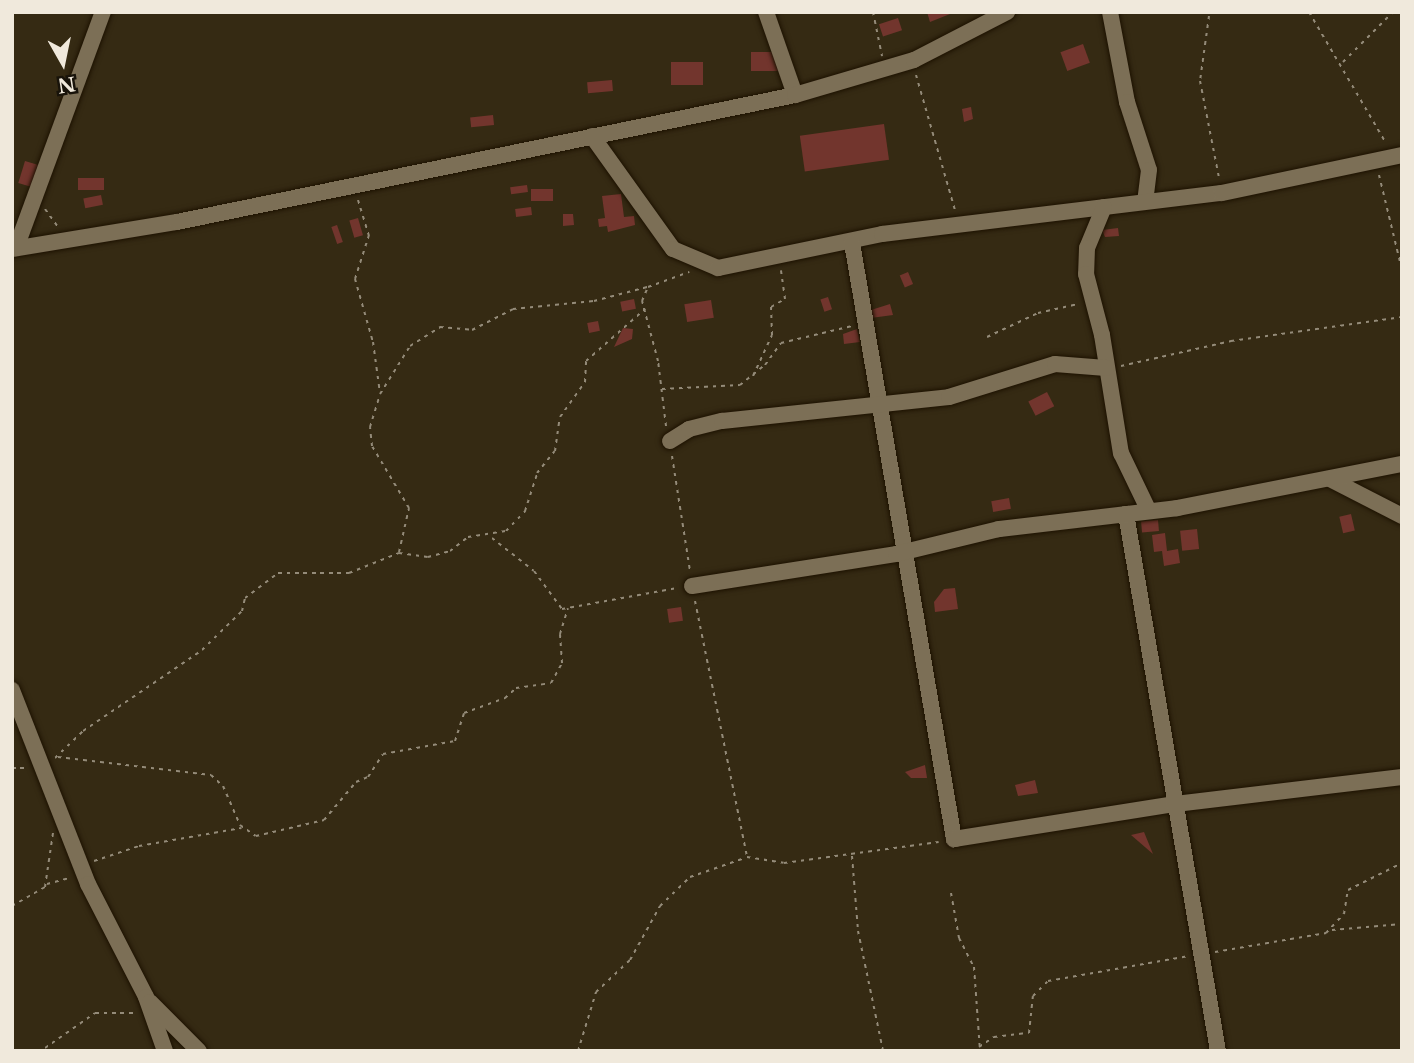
<!DOCTYPE html>
<style>
body{margin:0}
#map{position:relative;width:1414px;height:1063px;overflow:hidden;background:#352a13;font-family:"Libre Baskerville",serif}
div>[style]{position:absolute}
.building>*{inset:0;background:#72352d;transform-origin:0 0}
.path>*{height:2px;margin-top:-1px;transform-origin:0;background:repeating-linear-gradient(90deg,#948b79 0 3.5px,transparent 0 8.5px)}
.roads{filter:drop-shadow(0 0 2px #1d1200) drop-shadow(0 0 2px #1d1200)}
.minor>*{height:16px;margin:-8px;padding:0 8px;transform-origin:8px;border-radius:8px;background:#7c6f56}
span{translate:-50% -50%;white-space:nowrap;text-align:center;line-height:1.15;-webkit-text-stroke:5px #18130a;paint-order:stroke}
.frame{position:absolute;inset:0;border:14px solid #f0e9dc;pointer-events:none}
.north{position:absolute;left:28px;top:28px;width:70px;height:70px;-webkit-text-stroke:5px #18130a;paint-order:stroke;rotate:171deg;font-size:19px;font-weight:700;line-height:28px;text-align:center;color:#f0e9dc}
.north::after{content:'';display:block;margin:auto;width:24px;height:32px;background:#f0e9dc;clip-path:polygon(50% 0,100% 100%,50% 72%,0 100%)}
</style>
<div id="map">
<div class="building">
<i style="clip-path:polygon(927px 12px,955px 12px,930px 22px)"></i>
<i style="left:898px;top:18px;width:13px;height:20px;rotate:72deg"></i>
<i style="left:1083px;top:44px;width:20px;height:24px;rotate:70deg"></i>
<i style="left:751px;top:52px;width:27px;height:19px"></i>
<i style="left:671px;top:62px;width:32px;height:23px"></i>
<i style="left:612px;top:80px;width:11px;height:25px;rotate:85deg"></i>
<i style="clip-path:polygon(971px 107px,973px 119px,964px 122px,962px 109px)"></i>
<i style="left:493px;top:115px;width:10px;height:23px;rotate:84deg"></i>
<i style="left:884px;top:124px;width:36px;height:85px;rotate:82deg"></i>
<i style="left:25px;top:161px;width:14px;height:23px;rotate:17deg"></i>
<i style="left:78px;top:178px;width:26px;height:12px"></i>
<i style="left:527px;top:185px;width:7px;height:17px;rotate:82deg"></i>
<i style="left:553px;top:189px;width:12px;height:22px;rotate:90deg"></i>
<i style="clip-path:polygon(621px 194px,624px 217px,634px 216px,635px 225px,608px 232px,607px 226px,599px 227px,598px 219px,605px 218px,602px 196px)"></i>
<i style="left:101px;top:195px;width:10px;height:18px;rotate:79deg"></i>
<i style="left:531px;top:207px;width:8px;height:16px;rotate:83deg"></i>
<i style="clip-path:polygon(563px 214px,573px 214px,574px 225px,563px 226px)"></i>
<i style="left:358px;top:218px;width:18px;height:9px;rotate:74deg"></i>
<i style="left:337px;top:225px;width:18px;height:6px;rotate:71deg"></i>
<i style="clip-path:polygon(1118px 228px,1119px 236px,1105px 237px,1102px 230px)"></i>
<i style="left:908px;top:272px;width:13px;height:9px;rotate:67deg"></i>
<i style="left:828px;top:297px;width:13px;height:8px;rotate:72deg"></i>
<i style="left:634px;top:299px;width:10px;height:14px;rotate:79deg"></i>
<i style="left:711px;top:300px;width:18px;height:27px;rotate:81deg"></i>
<i style="clip-path:polygon(890px 304px,893px 315px,871px 318px,871px 310px)"></i>
<i style="left:598px;top:321px;width:10px;height:11px;rotate:79deg"></i>
<i style="clip-path:polygon(623px 328px,633px 329px,632px 339px,614px 347px)"></i>
<i style="clip-path:polygon(857px 329px,860px 342px,844px 344px,843px 334px)"></i>
<i style="left:1047px;top:392px;width:16px;height:21px;rotate:63deg"></i>
<i style="left:1009px;top:498px;width:11px;height:18px;rotate:80deg"></i>
<i style="left:1351px;top:514px;width:17px;height:12px;rotate:77deg"></i>
<i style="left:1158px;top:520px;width:11px;height:17px;rotate:85deg"></i>
<i style="left:1197px;top:529px;width:20px;height:17px;rotate:84deg"></i>
<i style="clip-path:polygon(1165px 533px,1167px 551px,1178px 549px,1180px 563px,1164px 566px,1162px 551px,1154px 552px,1152px 535px)"></i>
<i style="clip-path:polygon(955px 588px,958px 609px,935px 612px,934px 602px,944px 589px)"></i>
<i style="left:681px;top:607px;width:14px;height:14px;rotate:82deg"></i>
<i style="clip-path:polygon(925px 765px,927px 778px,911px 778px,905px 772px)"></i>
<i style="clip-path:polygon(1035px 780px,1038px 793px,1018px 796px,1015px 785px)"></i>
<i style="clip-path:polygon(1144px 832px,1153px 854px,1131px 835px)"></i>
</div>
<div class="path">
<i style="left:873px;top:12px;width:45px;rotate:78.4deg"></i>
<i style="left:1309px;top:12px;width:152px;rotate:59.6deg"></i>
<i style="left:1209px;top:16px;width:66px;rotate:97.9deg"></i>
<i style="left:1200px;top:81px;width:99px;rotate:78.9deg"></i>
<i style="left:1343px;top:62px;width:71px;rotate:-45deg"></i>
<i style="left:916px;top:75px;width:141px;rotate:73.9deg"></i>
<i style="left:1379px;top:175px;width:98px;rotate:76.4deg"></i>
<i style="left:358px;top:200px;width:37px;rotate:73deg"></i>
<i style="left:369px;top:235px;width:46px;rotate:107.7deg"></i>
<i style="left:355px;top:279px;width:66px;rotate:74.1deg"></i>
<i style="left:373px;top:342px;width:51px;rotate:82.2deg"></i>
<i style="left:45px;top:209px;width:22px;rotate:54deg"></i>
<i style="left:987px;top:337px;width:56px;rotate:-25.2deg"></i>
<i style="left:1038px;top:313px;width:41px;rotate:-12.7deg"></i>
<i style="left:1121px;top:366px;width:113px;rotate:-12.8deg"></i>
<i style="left:1231px;top:341px;width:173px;rotate:-8deg"></i>
<i style="left:753px;top:376px;width:45px;rotate:-65.1deg"></i>
<i style="left:772px;top:335px;width:28px;rotate:-92deg"></i>
<i style="left:771px;top:307px;width:16px;rotate:-30deg"></i>
<i style="left:785px;top:299px;width:29px;rotate:-98deg"></i>
<i style="left:662px;top:389px;width:78px;rotate:-2.9deg"></i>
<i style="left:740px;top:385px;width:32px;rotate:-39deg"></i>
<i style="left:765px;top:365px;width:27px;rotate:-54deg"></i>
<i style="left:781px;top:343px;width:73px;rotate:-13.5deg"></i>
<i style="left:666px;top:426px;width:65px;rotate:-97deg"></i>
<i style="left:658px;top:361px;width:62px;rotate:-104.9deg"></i>
<i style="left:642px;top:301px;width:15px;rotate:-67deg"></i>
<i style="left:648px;top:287px;width:44px;rotate:-20.1deg"></i>
<i style="left:672px;top:456px;width:116px;rotate:81.1deg"></i>
<i style="left:492px;top:538px;width:53px;rotate:38.2deg"></i>
<i style="left:534px;top:571px;width:47px;rotate:53.6deg"></i>
<i style="left:562px;top:609px;width:117px;rotate:-10.3deg"></i>
<i style="left:399px;top:552px;width:45px;rotate:-77.2deg"></i>
<i style="left:409px;top:508px;width:72px;rotate:-120.8deg"></i>
<i style="left:372px;top:446px;width:19px;rotate:-96deg"></i>
<i style="left:370px;top:427px;width:34px;rotate:-73deg"></i>
<i style="left:380px;top:394px;width:57px;rotate:-58deg"></i>
<i style="left:410px;top:346px;width:36px;rotate:-32deg"></i>
<i style="left:440px;top:327px;width:32px;rotate:5deg"></i>
<i style="left:472px;top:330px;width:46px;rotate:-27.1deg"></i>
<i style="left:513px;top:309px;width:81px;rotate:-5.6deg"></i>
<i style="left:594px;top:301px;width:55px;rotate:-14.8deg"></i>
<i style="left:695px;top:601px;width:261px;rotate:78.5deg"></i>
<i style="left:747px;top:857px;width:37px;rotate:9deg"></i>
<i style="left:784px;top:863px;width:156px;rotate:-7.7deg"></i>
<i style="left:58px;top:757px;width:154px;rotate:6.7deg"></i>
<i style="left:211px;top:775px;width:16px;rotate:43deg"></i>
<i style="left:223px;top:786px;width:43px;rotate:66.4deg"></i>
<i style="left:240px;top:825px;width:19px;rotate:35deg"></i>
<i style="left:256px;top:836px;width:70px;rotate:-13.2deg"></i>
<i style="left:324px;top:820px;width:50px;rotate:-49.9deg"></i>
<i style="left:356px;top:782px;width:13px;rotate:-23deg"></i>
<i style="left:368px;top:777px;width:27px;rotate:-57deg"></i>
<i style="left:383px;top:754px;width:73px;rotate:-10.2deg"></i>
<i style="left:455px;top:741px;width:29px;rotate:-72deg"></i>
<i style="left:464px;top:713px;width:44px;rotate:-20.1deg"></i>
<i style="left:505px;top:698px;width:15px;rotate:-42deg"></i>
<i style="left:516px;top:688px;width:35px;rotate:-8deg"></i>
<i style="left:551px;top:683px;width:23px;rotate:-61deg"></i>
<i style="left:562px;top:663px;width:29px;rotate:-94deg"></i>
<i style="left:560px;top:634px;width:27px;rotate:-73deg"></i>
<i style="left:55px;top:758px;width:39px;rotate:-44deg"></i>
<i style="left:83px;top:731px;width:144px;rotate:-34.2deg"></i>
<i style="left:202px;top:650px;width:56px;rotate:-44.3deg"></i>
<i style="left:242px;top:611px;width:13px;rotate:-77deg"></i>
<i style="left:245px;top:598px;width:41px;rotate:-37.1deg"></i>
<i style="left:278px;top:573px;width:71px"></i>
<i style="left:349px;top:573px;width:54px;rotate:-21.8deg"></i>
<i style="left:399px;top:553px;width:29px;rotate:8deg"></i>
<i style="left:428px;top:557px;width:23px;rotate:-15deg"></i>
<i style="left:450px;top:551px;width:23px;rotate:-38deg"></i>
<i style="left:468px;top:537px;width:38px;rotate:-9deg"></i>
<i style="left:506px;top:531px;width:28px;rotate:-46deg"></i>
<i style="left:525px;top:511px;width:40px;rotate:-72deg"></i>
<i style="left:537px;top:473px;width:28px;rotate:-51deg"></i>
<i style="left:555px;top:451px;width:34px;rotate:-82deg"></i>
<i style="left:560px;top:417px;width:43px;rotate:-54.5deg"></i>
<i style="left:585px;top:382px;width:21px;rotate:-87deg"></i>
<i style="left:586px;top:361px;width:79px;rotate:-41.4deg"></i>
<i style="left:12px;top:768px;width:13px"></i>
<i style="left:852px;top:856px;width:75px;rotate:85.4deg"></i>
<i style="left:858px;top:931px;width:123px;rotate:78.2deg"></i>
<i style="left:94px;top:861px;width:47px;rotate:-18.4deg"></i>
<i style="left:139px;top:846px;width:104px;rotate:-10deg"></i>
<i style="left:47px;top:884px;width:23px;rotate:-15deg"></i>
<i style="left:951px;top:893px;width:46px;rotate:79.9deg"></i>
<i style="left:959px;top:938px;width:33px;rotate:63deg"></i>
<i style="left:974px;top:967px;width:84px;rotate:85.9deg"></i>
<i style="left:12px;top:906px;width:38px;rotate:-30deg"></i>
<i style="left:45px;top:887px;width:55px;rotate:-81.6deg"></i>
<i style="left:1332px;top:930px;width:70px;rotate:-4.9deg"></i>
<i style="left:1215px;top:952px;width:113px;rotate:-9.7deg"></i>
<i style="left:1326px;top:933px;width:26px;rotate:-47deg"></i>
<i style="left:1344px;top:914px;width:24px;rotate:-81deg"></i>
<i style="left:1348px;top:890px;width:60px;rotate:-26.6deg"></i>
<i style="left:979px;top:1047px;width:18px;rotate:-34deg"></i>
<i style="left:994px;top:1037px;width:35px;rotate:-7deg"></i>
<i style="left:1029px;top:1033px;width:37px;rotate:-84deg"></i>
<i style="left:1033px;top:996px;width:21px;rotate:-45deg"></i>
<i style="left:1048px;top:981px;width:143px;rotate:-10.1deg"></i>
<i style="left:45px;top:1048px;width:61px;rotate:-35deg"></i>
<i style="left:95px;top:1013px;width:40px"></i>
<i style="left:578px;top:1051px;width:62px;rotate:-73deg"></i>
<i style="left:596px;top:992px;width:47px;rotate:-43.3deg"></i>
<i style="left:630px;top:960px;width:62px;rotate:-60.9deg"></i>
<i style="left:660px;top:906px;width:42px;rotate:-44deg"></i>
<i style="left:690px;top:877px;width:58px;rotate:-19.1deg"></i>
</div>
<div class="roads">
<div class="minor">
<i style="left:766px;top:12px;width:88px;rotate:70.7deg"></i>
<i style="left:1110px;top:12px;width:92px;rotate:79.3deg"></i>
<i style="left:1127px;top:102px;width:71px;rotate:72.1deg"></i>
<i style="left:1149px;top:170px;width:31px;rotate:97deg"></i>
<i style="left:592px;top:136px;width:139px;rotate:54.4deg"></i>
<i style="left:673px;top:249px;width:49px;rotate:22.9deg"></i>
<i style="left:718px;top:268px;width:167px;rotate:-11.7deg"></i>
<i style="left:882px;top:234px;width:342px;rotate:-6.9deg"></i>
<i style="left:1222px;top:193px;width:184px;rotate:-11.9deg"></i>
<i style="left:1104px;top:207px;width:44px;rotate:112.5deg"></i>
<i style="left:1087px;top:248px;width:26px;rotate:92deg"></i>
<i style="left:1086px;top:274px;width:63px;rotate:75.3deg"></i>
<i style="left:1102px;top:335px;width:120px;rotate:80.9deg"></i>
<i style="left:1121px;top:453px;width:62px;rotate:64.3deg"></i>
<i style="left:852px;top:243px;width:605px;rotate:80.29deg"></i>
<i style="left:954px;top:839px;width:224px;rotate:-9deg"></i>
<i style="left:1175px;top:804px;width:229px;rotate:-6.8deg"></i>
<i style="left:16px;top:248px;width:252px;rotate:-69.8deg"></i>
<i style="left:12px;top:249px;width:167px;rotate:-9.3deg"></i>
<i style="left:177px;top:222px;width:631px;rotate:-11.61deg"></i>
<i style="left:795px;top:95px;width:124px;rotate:-16.4deg"></i>
<i style="left:914px;top:60px;width:105px;rotate:-27.3deg"></i>
<i style="left:670px;top:441px;width:22px;rotate:-32deg"></i>
<i style="left:689px;top:429px;width:34px;rotate:-14deg"></i>
<i style="left:722px;top:421px;width:228px;rotate:-6deg"></i>
<i style="left:949px;top:397px;width:111px;rotate:-17.3deg"></i>
<i style="left:1055px;top:364px;width:51px;rotate:4.5deg"></i>
<i style="left:1330px;top:479px;width:81px;rotate:27.2deg"></i>
<i style="left:1126px;top:514px;width:545px;rotate:80.28deg"></i>
<i style="left:692px;top:586px;width:206px;rotate:-8.9deg"></i>
<i style="left:896px;top:554px;width:106px;rotate:-13.6deg"></i>
<i style="left:999px;top:529px;width:179px;rotate:-6.7deg"></i>
<i style="left:1177px;top:508px;width:229px;rotate:-11.1deg"></i>
<i style="left:12px;top:690px;width:208px;rotate:68.6deg"></i>
<i style="left:88px;top:884px;width:127px;rotate:62.8deg"></i>
<i style="left:146px;top:997px;width:57px;rotate:70.6deg"></i>
<i style="left:150px;top:1002px;width:69px;rotate:45deg"></i>
</div>
</div>
<div class="frame"></div>
<div class="north">N</div>
</div>
